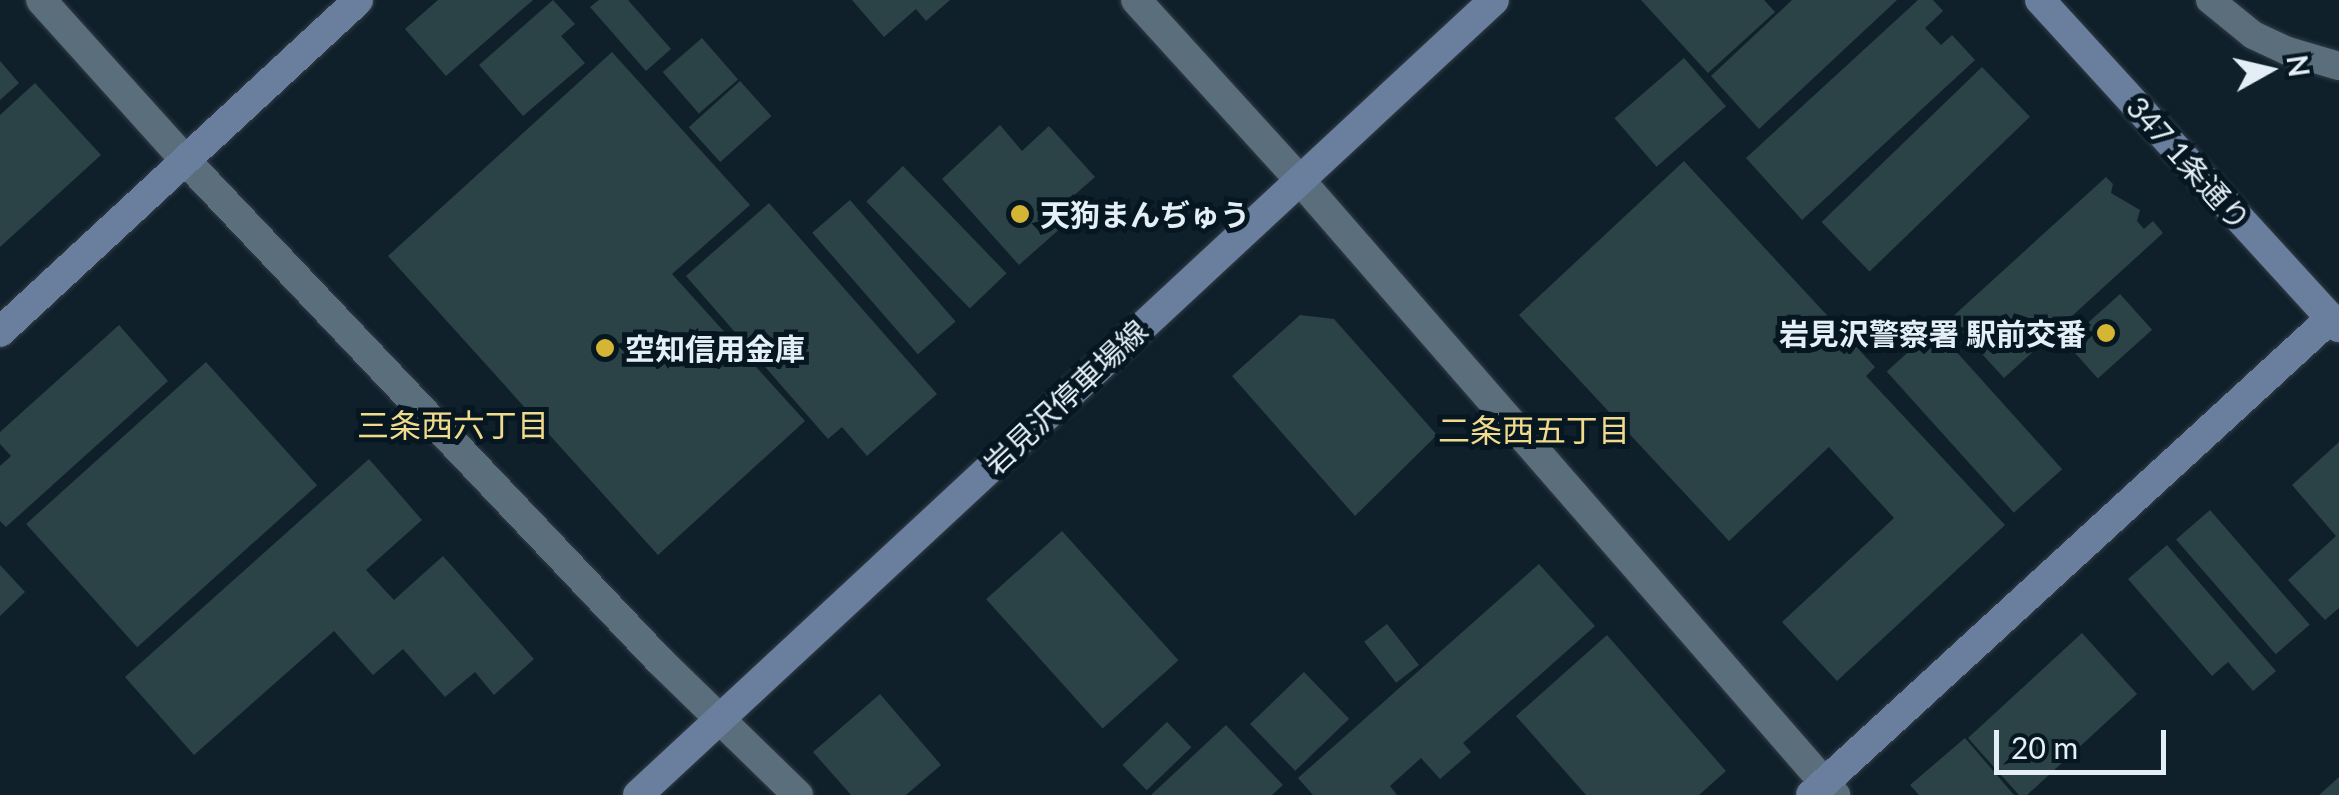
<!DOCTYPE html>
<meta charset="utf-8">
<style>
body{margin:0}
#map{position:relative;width:2339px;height:795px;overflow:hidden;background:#0f202b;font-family:Lato,"Noto Sans JP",sans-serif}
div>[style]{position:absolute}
.building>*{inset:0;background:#2b4347;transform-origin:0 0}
.roads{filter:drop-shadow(0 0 2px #323b45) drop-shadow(0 0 2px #323b45)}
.lane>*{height:28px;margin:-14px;padding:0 14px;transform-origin:14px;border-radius:14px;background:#5b6e7b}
.street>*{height:30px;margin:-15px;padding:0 15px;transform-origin:15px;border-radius:15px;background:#5b6e7b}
.secondary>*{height:30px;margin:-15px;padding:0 15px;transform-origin:15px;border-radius:15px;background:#6a7f9e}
.dots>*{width:28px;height:28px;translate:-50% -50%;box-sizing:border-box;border:5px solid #061721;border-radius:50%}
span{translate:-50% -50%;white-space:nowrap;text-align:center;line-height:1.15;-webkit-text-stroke:10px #061721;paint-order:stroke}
.street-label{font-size:30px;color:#e4eef6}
.poi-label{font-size:30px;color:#e4eef6;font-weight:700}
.left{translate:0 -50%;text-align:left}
.right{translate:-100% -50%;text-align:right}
.neighbourhood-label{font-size:32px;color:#f0db8d}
.north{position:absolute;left:2219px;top:20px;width:100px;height:100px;-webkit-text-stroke:8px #061721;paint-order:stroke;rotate:82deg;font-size:28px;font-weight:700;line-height:40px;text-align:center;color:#e4eef6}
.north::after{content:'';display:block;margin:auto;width:35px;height:45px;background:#e4eef6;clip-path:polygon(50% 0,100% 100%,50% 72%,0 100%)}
.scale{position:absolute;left:1994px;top:730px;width:172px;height:45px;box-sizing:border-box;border:5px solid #e4eef6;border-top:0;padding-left:12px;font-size:30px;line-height:35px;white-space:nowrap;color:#e4eef6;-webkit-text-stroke:8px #061721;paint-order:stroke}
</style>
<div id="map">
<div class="building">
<i style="clip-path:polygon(438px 0,533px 0,446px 76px,405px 29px)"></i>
<i style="clip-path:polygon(553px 0,575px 24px,561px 36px,585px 63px,523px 116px,479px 65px)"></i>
<i style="clip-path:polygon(599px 0,628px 0,671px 49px,646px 71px,590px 7px)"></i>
<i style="clip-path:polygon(852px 0,950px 0,926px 21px,916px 9px,884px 37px)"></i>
<i style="clip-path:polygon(1641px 0,1764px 0,1775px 12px,1708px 73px)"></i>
<i style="clip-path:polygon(1792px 0,1897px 0,1759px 129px,1711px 76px)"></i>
<i style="clip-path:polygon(1918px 0,1933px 0,1943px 11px,1925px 28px,1941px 45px,1952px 35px,1975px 60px,1802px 220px,1746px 158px)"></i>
<i style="left:702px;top:38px;width:55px;height:52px;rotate:49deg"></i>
<i style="clip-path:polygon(612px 52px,750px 205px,672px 274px,805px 421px,658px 555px,388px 256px)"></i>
<i style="left:1684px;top:58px;width:64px;height:92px;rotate:49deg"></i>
<i style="clip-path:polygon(0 61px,19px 83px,0 100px)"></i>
<i style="left:1982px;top:67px;width:69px;height:223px;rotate:46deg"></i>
<i style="left:740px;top:81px;width:47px;height:69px;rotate:48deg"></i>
<i style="clip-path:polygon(35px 83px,101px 155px,0 247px,0 115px)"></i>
<i style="clip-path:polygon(1000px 125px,1022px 151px,1049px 126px,1095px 177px,1071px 198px,1081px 210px,1019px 265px,942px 179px)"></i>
<i style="clip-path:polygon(1684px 161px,1875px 367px,1866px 376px,2005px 525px,1837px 681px,1782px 622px,1894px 518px,1829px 447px,1729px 541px,1519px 315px)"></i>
<i style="left:903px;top:166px;width:149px;height:51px;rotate:46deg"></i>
<i style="clip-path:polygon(2106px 177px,2113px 184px,2111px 193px,2140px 210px,2137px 221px,2144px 229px,2153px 221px,2163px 233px,2004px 378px,1950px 319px)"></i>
<i style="left:850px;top:200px;width:161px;height:50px;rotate:49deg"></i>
<i style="clip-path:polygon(769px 203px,937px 394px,867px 456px,842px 427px,828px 439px,686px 276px)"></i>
<i style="left:2120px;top:294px;width:48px;height:73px;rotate:48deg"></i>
<i style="clip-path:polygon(1300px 315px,1334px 319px,1437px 435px,1355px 516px,1232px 376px)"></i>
<i style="clip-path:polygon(119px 325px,168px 381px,6px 527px,0 521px,0 466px,11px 456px,0 444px,0 432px)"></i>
<i style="left:1935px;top:328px;width:190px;height:65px;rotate:48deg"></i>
<i style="left:206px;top:362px;width:166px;height:242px;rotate:48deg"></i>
<i style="clip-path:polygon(2339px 442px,2339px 608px,2325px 620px,2288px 580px,2336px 536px,2292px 485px)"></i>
<i style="clip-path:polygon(369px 459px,422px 520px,366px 570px,394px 600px,443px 556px,534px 659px,494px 695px,475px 672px,445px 697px,403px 649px,373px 675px,334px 631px,194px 755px,125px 677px)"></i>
<i style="left:2210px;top:510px;width:152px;height:45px;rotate:49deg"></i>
<i style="left:1062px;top:531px;width:174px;height:102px;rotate:48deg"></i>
<i style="clip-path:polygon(2167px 545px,2276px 671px,2253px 691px,2228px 662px,2212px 676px,2128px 579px)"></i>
<i style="clip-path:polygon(1539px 564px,1595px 626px,1463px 743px,1471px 752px,1440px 779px,1421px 758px,1390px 786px,1397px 795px,1313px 795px,1298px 778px)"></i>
<i style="clip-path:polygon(0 565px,25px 592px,0 616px)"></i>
<i style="left:1387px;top:624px;width:52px;height:29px;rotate:52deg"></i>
<i style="clip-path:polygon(2082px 633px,2137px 694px,2027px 795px,2019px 795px,1968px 738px)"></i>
<i style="clip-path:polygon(1607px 635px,1726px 771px,1699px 795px,1586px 795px,1516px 716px)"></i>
<i style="left:1304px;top:672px;width:65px;height:75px;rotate:46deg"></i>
<i style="clip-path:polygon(880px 694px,941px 765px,906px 795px,851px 795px,813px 752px)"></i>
<i style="left:1167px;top:722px;width:35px;height:62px;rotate:46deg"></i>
<i style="clip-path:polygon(1226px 725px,1283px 785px,1272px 795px,1151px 795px)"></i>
<i style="clip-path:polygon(1965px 738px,2014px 795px,1919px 795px,1910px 785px)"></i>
<i style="clip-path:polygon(2339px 777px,2339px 795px,2319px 795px)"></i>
</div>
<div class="roads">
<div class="lane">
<i style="left:2210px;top:0;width:55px;rotate:39.1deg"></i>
<i style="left:2253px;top:35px;width:38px;rotate:25deg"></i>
<i style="left:2288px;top:51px;width:53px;rotate:16.4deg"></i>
</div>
<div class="street">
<i style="left:41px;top:0;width:217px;rotate:48deg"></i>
<i style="left:186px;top:161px;width:688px;rotate:46.53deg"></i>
<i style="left:659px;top:660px;width:194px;rotate:44.2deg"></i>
<i style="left:1136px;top:0;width:242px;rotate:47.7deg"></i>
<i style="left:1299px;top:179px;width:817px;rotate:48.97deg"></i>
</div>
<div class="secondary">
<i style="left:2040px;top:0;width:443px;rotate:47.6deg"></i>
<i style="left:0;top:332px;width:488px;rotate:-42.8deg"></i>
<i style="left:638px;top:795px;width:1168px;rotate:-42.88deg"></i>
<i style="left:1811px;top:795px;width:706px;rotate:-42.53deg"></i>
</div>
</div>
<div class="dots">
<i style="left:1020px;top:214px;background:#d5b534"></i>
<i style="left:2106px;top:333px;background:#d5b534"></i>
<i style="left:605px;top:348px;background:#d5b534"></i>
</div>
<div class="street-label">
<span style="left:2189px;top:163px;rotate:48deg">347 1条通り</span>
<span style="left:1065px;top:397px;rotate:-43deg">岩見沢停車場線</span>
</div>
<div class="poi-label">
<span class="left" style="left:1040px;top:214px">天狗まんぢゅう</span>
<span class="right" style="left:2086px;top:333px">岩見沢警察署 駅前交番</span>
<span class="left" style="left:625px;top:348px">空知信用金庫</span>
</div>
<div class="neighbourhood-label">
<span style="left:453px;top:425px">三条西六丁目</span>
<span style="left:1534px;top:430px">二条西五丁目</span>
</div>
<div class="north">N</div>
<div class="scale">20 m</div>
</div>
